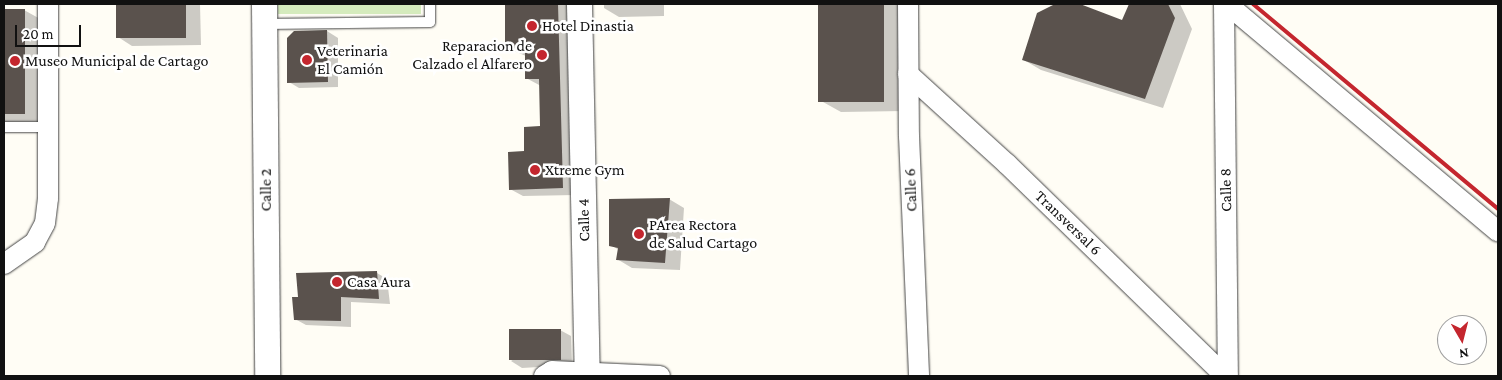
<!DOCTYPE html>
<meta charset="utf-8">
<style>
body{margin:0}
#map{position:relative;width:1502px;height:380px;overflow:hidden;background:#fffdf5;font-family:"Crimson Pro",serif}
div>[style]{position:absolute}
.green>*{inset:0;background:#d5ebbd;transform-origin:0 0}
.shadow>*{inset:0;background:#0003}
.building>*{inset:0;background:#5a524d;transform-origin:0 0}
.roads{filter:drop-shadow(0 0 1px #444) drop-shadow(0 0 1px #444)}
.service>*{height:10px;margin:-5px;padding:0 5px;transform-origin:5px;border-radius:5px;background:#fff}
.minor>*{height:20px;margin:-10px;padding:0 10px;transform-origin:10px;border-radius:10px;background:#fff}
.tertiary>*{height:25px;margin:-12.5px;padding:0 12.5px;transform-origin:12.5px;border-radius:12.5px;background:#fff}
.rail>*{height:4px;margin:-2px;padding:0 2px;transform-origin:2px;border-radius:2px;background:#c4262e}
.dots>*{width:14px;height:14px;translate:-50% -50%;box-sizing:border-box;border:2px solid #fff;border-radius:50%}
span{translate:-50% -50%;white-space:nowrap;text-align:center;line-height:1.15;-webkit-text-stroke:5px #fff;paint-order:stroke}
.poi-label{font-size:16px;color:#111}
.left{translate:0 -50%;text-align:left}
.right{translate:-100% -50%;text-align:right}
.street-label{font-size:16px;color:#111}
.frame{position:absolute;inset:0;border:5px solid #111;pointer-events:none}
.north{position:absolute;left:1437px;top:315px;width:50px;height:50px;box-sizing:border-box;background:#fff;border:1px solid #a0a0a0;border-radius:50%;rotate:172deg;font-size:14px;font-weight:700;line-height:20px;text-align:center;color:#111}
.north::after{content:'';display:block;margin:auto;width:18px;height:22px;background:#c4262e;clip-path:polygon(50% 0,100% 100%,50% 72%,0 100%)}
.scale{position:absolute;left:15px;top:25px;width:66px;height:22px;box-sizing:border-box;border:2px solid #111;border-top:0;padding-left:6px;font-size:15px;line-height:18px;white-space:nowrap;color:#111;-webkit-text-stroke:4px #fff;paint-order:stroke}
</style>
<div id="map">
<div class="green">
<i style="left:278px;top:4px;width:143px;height:10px"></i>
</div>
<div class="shadow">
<i style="clip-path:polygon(117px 4px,200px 4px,201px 45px,132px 46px,118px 37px)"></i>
<i style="clip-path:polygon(506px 4px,571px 4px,575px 195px,523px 196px,510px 189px,526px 152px,542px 128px,541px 86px,526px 78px,526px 56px,507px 48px)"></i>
<i style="clip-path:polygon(604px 4px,664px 4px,664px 16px,619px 17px,604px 8px)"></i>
<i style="clip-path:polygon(819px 4px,902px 4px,904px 111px,841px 112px,823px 102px)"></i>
<i style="clip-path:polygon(1058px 4px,1076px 4px,1123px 22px,1130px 4px,1180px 4px,1192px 29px,1163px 108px,1041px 70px,1024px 60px,1038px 14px)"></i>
<i style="clip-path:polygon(4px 10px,24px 10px,42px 20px,44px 123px,4px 124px)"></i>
<i style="clip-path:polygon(327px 31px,338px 38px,338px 87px,299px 88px,289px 82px,294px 32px)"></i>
<i style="clip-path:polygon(669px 199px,684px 208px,680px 270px,632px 268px,617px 259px,619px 250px,611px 245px)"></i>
<i style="clip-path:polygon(377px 273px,387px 279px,390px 304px,351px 302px,351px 327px,306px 325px,295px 319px)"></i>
<i style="clip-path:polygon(560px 330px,571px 336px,572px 365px,522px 368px,511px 361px)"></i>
</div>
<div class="building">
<i style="left:116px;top:4px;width:70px;height:34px"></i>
<i style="clip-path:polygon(505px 4px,558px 4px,563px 188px,509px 190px,508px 152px,524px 151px,524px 127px,540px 126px,539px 79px,525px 79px,525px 49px,505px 49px)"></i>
<i style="left:818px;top:4px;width:66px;height:98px"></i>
<i style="clip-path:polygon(1055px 4px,1080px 4px,1122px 20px,1129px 4px,1168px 4px,1175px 18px,1145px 99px,1022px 60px,1037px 13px)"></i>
<i style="left:4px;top:9px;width:21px;height:105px"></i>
<i style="clip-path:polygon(327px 30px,328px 82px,287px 83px,287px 38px,294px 31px)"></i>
<i style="clip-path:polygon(670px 198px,665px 263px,616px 260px,618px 248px,609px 246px,609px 199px)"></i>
<i style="clip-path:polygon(377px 271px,379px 299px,341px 297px,341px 321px,294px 320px,292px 297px,298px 297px,296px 273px)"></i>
<i style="left:561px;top:329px;width:31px;height:52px;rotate:90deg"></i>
</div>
<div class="roads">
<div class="service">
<i style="left:265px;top:24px;width:165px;rotate:-0.7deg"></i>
<i style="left:430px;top:22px;width:18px;rotate:-90deg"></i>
<i style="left:4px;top:127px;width:44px"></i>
</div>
<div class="minor">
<i style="left:908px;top:4px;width:132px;rotate:89.6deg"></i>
<i style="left:909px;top:136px;width:240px;rotate:87.6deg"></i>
<i style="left:1224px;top:4px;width:372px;rotate:89.4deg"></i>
<i style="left:1227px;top:4px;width:354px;rotate:40deg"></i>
<i style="left:908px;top:74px;width:134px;rotate:42.3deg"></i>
<i style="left:1007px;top:164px;width:304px;rotate:44.2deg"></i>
<i style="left:4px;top:264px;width:38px;rotate:-35deg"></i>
<i style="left:35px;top:242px;width:21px;rotate:-62deg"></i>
<i style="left:45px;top:223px;width:25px;rotate:-83deg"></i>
<i style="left:48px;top:198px;width:194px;rotate:-90deg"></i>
<i style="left:544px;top:376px;width:9px;rotate:-32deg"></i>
<i style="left:552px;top:371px;width:108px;rotate:2.7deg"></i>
</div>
<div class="tertiary">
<i style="left:264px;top:4px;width:372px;rotate:89.5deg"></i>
<i style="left:579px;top:4px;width:372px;rotate:88.8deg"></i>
</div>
</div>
<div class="rail">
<i style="left:1253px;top:4px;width:319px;rotate:39.9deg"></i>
</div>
<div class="dots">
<i style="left:532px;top:26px;background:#c4262e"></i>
<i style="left:542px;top:55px;background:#c4262e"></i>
<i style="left:307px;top:60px;background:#c4262e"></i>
<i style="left:15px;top:61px;background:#c4262e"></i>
<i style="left:535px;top:170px;background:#c4262e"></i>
<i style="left:639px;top:234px;background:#c4262e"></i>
<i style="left:337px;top:282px;background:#c4262e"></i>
</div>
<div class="poi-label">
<span class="left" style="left:542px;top:26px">Hotel Dinastia</span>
<span class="right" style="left:532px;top:55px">Reparacion de<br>Calzado el Alfarero</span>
<span class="left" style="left:317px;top:60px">Veterinaria<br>El Camión</span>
<span class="left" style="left:25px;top:61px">Museo Municipal de Cartago</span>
<span class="left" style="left:545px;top:170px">Xtreme Gym</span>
<span class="left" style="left:649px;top:234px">PArea Rectora<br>de Salud Cartago</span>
<span class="left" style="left:347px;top:282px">Casa Aura</span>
</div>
<div class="street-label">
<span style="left:266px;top:190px;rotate:-90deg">Calle 2</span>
<span style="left:911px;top:190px;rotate:-92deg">Calle 6</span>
<span style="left:1226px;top:190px;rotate:-91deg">Calle 8</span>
<span style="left:584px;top:220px;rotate:-91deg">Calle 4</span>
<span style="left:1068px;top:223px;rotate:44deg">Transversal 6</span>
</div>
<div class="frame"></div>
<div class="north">N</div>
<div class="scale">20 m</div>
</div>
